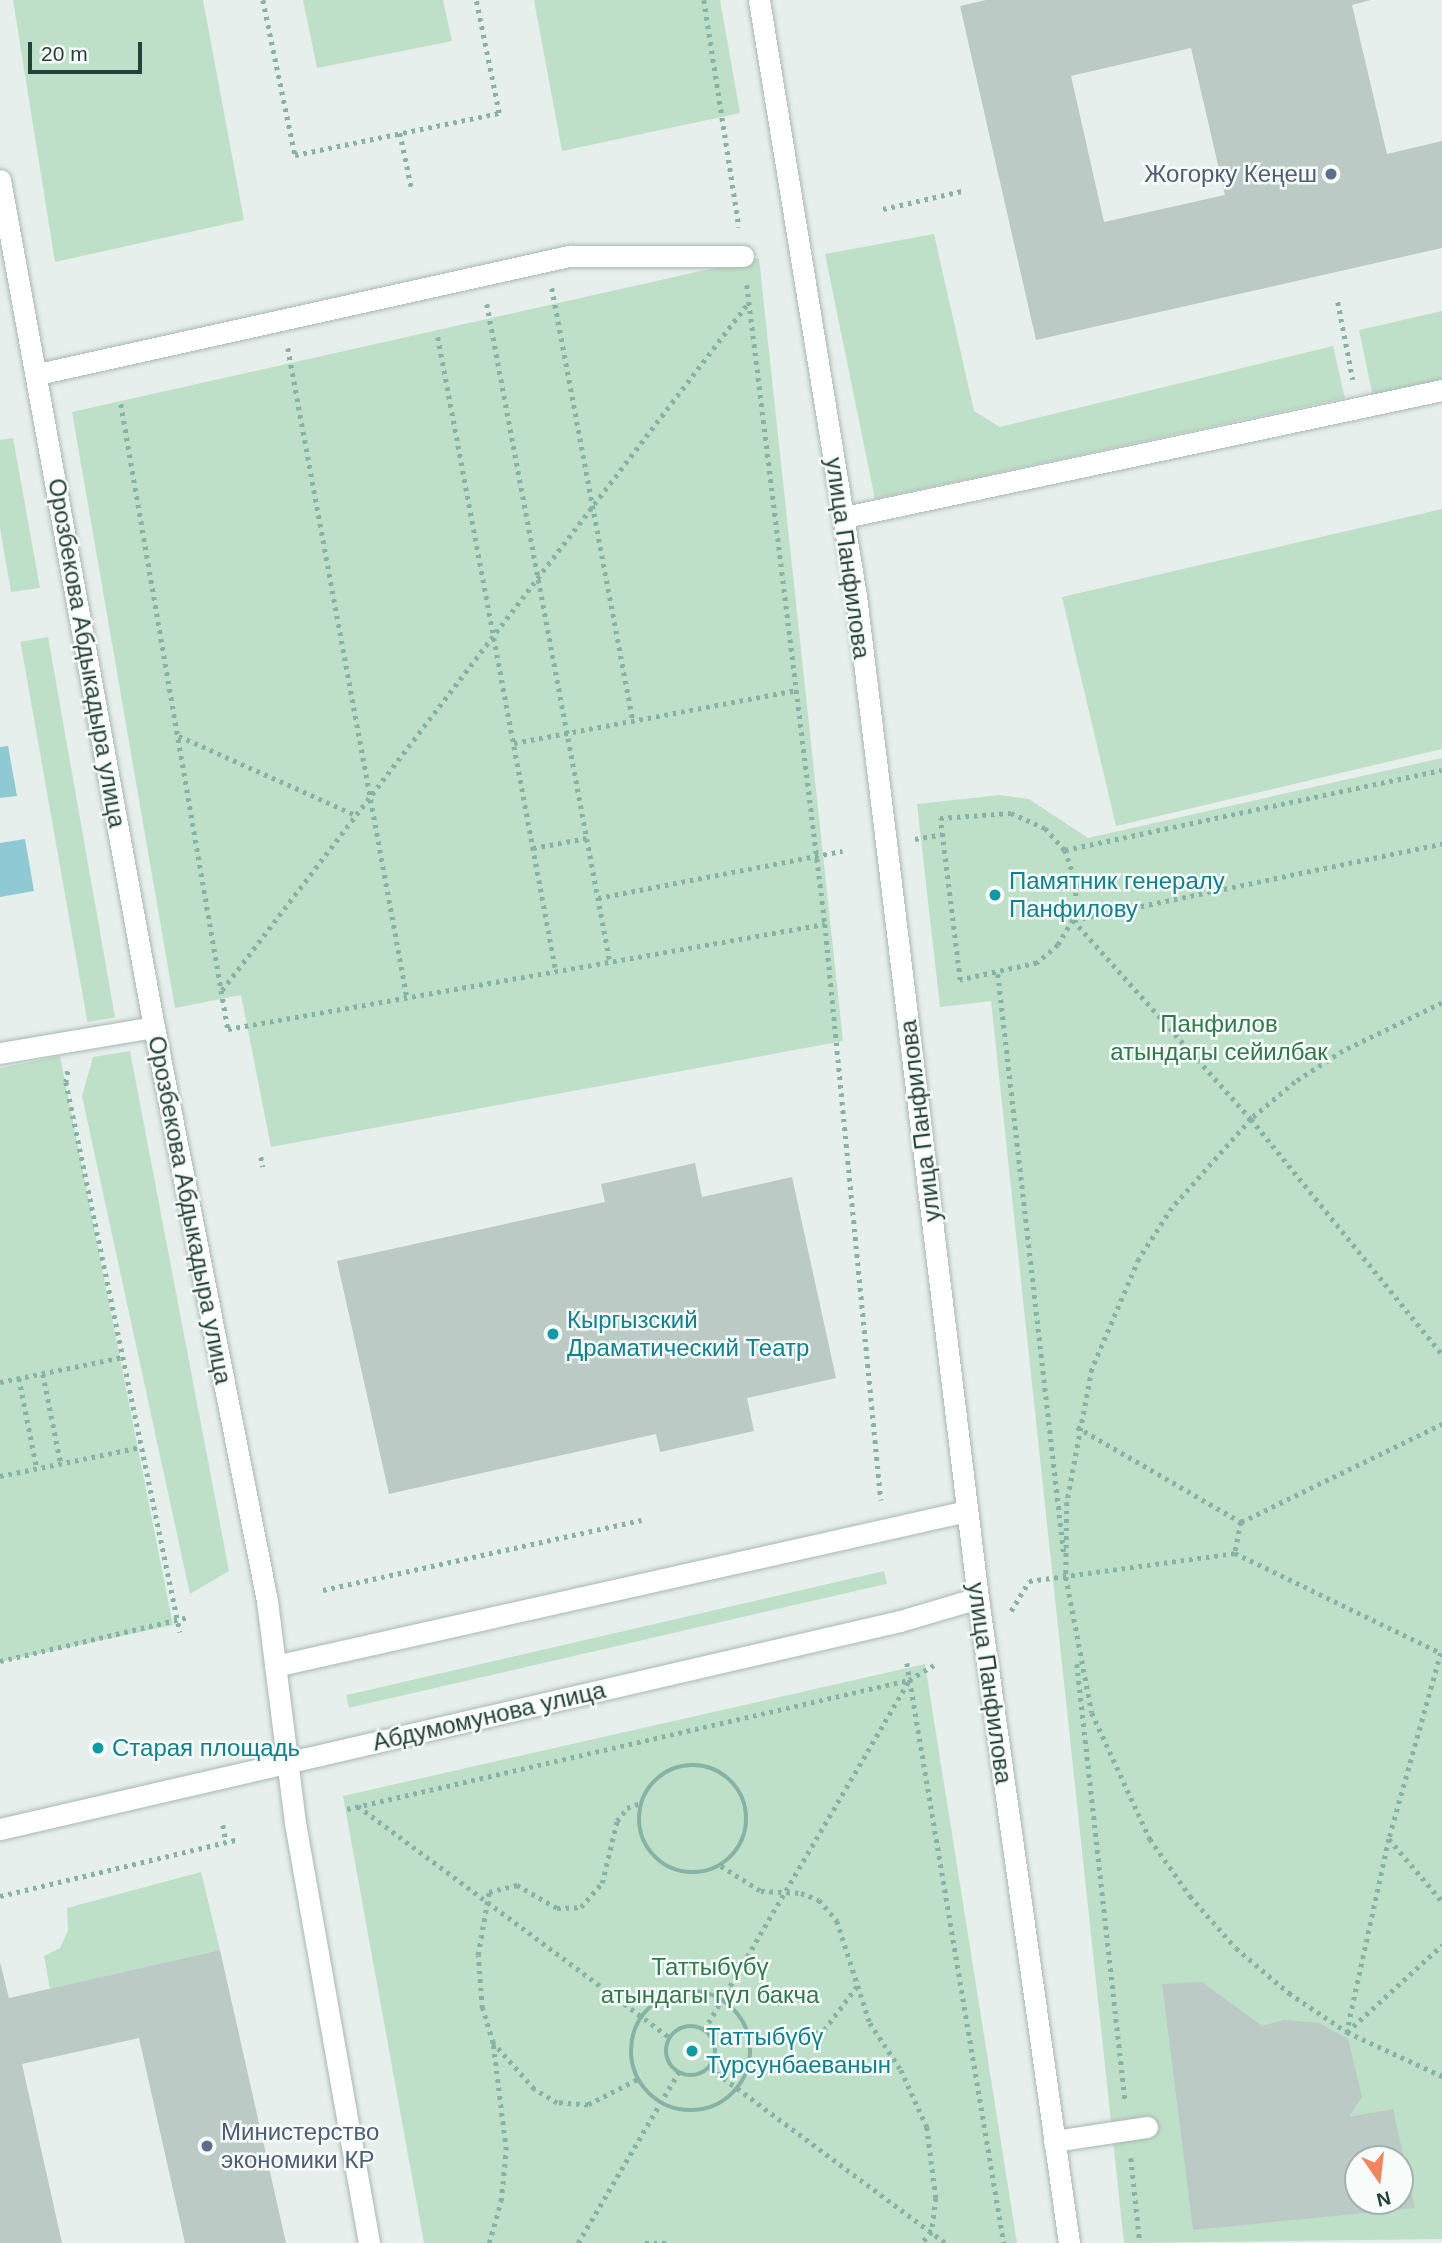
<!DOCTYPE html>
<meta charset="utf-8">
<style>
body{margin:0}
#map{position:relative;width:1442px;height:2243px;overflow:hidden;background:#e6efeb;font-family:Helvetica,sans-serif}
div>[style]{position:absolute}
.green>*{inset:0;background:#bfe0c8;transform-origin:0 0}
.water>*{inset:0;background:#8ec9d4}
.building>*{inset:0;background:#bbcac4}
.path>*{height:4.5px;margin-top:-2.25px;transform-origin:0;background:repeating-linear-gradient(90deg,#86b3a5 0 3.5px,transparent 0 8.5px)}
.path>.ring{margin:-2.25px;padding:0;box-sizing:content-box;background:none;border:4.5px solid #86b3a5;border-radius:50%}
.roads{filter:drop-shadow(0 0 2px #a8b8b2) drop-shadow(0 0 2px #a8b8b2)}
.minor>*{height:21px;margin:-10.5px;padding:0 10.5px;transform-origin:10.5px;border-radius:10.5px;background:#fff}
.dots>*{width:19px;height:19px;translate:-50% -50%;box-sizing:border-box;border:4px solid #f7fbf9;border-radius:50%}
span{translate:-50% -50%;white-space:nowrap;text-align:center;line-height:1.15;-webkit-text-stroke:5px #f7fbf9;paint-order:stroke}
.service-label{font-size:24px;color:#4e5e75}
.right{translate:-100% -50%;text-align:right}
.left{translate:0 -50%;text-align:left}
.street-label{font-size:24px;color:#24423a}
.culture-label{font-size:24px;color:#0d838f}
.park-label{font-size:24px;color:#2d7a4b}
.north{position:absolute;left:1344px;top:2145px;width:70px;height:70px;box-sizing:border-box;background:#f7fbf9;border:2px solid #a3b1ad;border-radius:50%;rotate:166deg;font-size:19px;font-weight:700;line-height:28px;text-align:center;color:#24423a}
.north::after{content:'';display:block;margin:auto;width:24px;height:32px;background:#f4845f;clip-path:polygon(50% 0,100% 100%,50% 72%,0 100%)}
.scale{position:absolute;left:28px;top:42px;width:114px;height:32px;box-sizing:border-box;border:4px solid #24423a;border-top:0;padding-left:9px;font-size:21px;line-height:24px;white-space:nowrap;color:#24423a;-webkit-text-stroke:5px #f7fbf9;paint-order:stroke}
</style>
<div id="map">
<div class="green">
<i style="clip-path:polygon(13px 0,203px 0,244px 220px,55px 262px)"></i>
<i style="clip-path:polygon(303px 0,443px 0,452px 41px,317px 68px)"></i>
<i style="clip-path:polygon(534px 0,720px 0,740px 113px,562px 151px)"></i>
<i style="clip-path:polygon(934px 234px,974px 411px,1000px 427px,1333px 346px,1345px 398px,875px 499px,825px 254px)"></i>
<i style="clip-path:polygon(759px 258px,843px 1041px,271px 1147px,241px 995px,175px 1008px,72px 412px)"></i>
<i style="clip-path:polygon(1442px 311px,1442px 382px,1373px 397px,1359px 330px)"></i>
<i style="clip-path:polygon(13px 438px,40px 588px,11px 592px,0 528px,0 440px)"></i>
<i style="clip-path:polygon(1442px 509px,1442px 749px,1116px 826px,1062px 597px)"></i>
<i style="left:48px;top:637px;width:386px;height:28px;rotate:80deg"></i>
<i style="clip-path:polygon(evenodd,1442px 758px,1442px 2239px,1124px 2243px,991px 1001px,940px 1007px,917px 804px,1000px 795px,1029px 799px,1088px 838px,1442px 758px,1358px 2159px,1400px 2159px,1400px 2201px,1358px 2201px,1358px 2159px)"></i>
<i style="clip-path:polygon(130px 1051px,229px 1571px,190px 1594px,82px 1096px,93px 1057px)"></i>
<i style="clip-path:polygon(60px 1056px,173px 1625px,0 1662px,0 1068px)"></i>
<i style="left:884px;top:1571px;width:13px;height:552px;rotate:77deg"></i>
<i style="clip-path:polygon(925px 1664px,1017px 2243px,424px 2243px,343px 1796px)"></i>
<i style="clip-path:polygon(201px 1872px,220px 1950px,50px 1989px,44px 1956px,60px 1948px,68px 1931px,67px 1908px)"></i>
</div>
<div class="water">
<i style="clip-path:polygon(8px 746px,17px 796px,0 798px,0 747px)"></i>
<i style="clip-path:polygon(25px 839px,34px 891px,0 897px,0 843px)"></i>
</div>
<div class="building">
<i style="clip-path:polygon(evenodd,986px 0,1371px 0,1352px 5px,1387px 154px,1442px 141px,1442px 248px,1036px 340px,960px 6px,986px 0,1191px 48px,1225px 195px,1104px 222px,1071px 76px,1191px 48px)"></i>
<i style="clip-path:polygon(695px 1163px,702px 1197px,792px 1177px,836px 1378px,747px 1398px,754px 1431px,660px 1452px,656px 1434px,389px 1494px,337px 1261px,605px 1202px,601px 1184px)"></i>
<i style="clip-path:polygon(220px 1950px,286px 2243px,185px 2243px,139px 2038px,22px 2064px,62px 2243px,0 2243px,0 1962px,9px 1998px)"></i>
<i style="clip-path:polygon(evenodd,1202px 1982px,1262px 2026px,1284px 2020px,1319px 2023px,1348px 2039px,1362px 2097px,1349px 2117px,1393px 2109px,1415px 2208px,1193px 2230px,1162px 1984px,1202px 1982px,1358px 2159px,1400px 2159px,1400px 2201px,1358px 2201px,1358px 2159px)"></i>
</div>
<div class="path">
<i style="left:263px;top:0;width:158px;rotate:78.3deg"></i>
<i style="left:295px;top:155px;width:208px;rotate:-11.6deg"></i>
<i style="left:499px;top:113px;width:115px;rotate:-101.5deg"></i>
<i style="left:704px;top:0;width:230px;rotate:81.2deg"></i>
<i style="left:400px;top:133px;width:58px;rotate:78.1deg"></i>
<i style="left:883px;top:209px;width:81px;rotate:-12.8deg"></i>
<i style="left:747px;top:285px;width:644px;rotate:83.04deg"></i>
<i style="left:825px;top:924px;width:579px;rotate:84.45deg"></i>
<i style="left:552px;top:288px;width:440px;rotate:79.4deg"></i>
<i style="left:1338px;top:302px;width:79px;rotate:79.1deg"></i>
<i style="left:487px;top:304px;width:669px;rotate:79.41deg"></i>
<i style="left:438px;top:337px;width:645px;rotate:79.46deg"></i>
<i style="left:288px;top:348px;width:660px;rotate:79.61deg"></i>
<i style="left:121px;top:404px;width:634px;rotate:80.29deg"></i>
<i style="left:228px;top:1029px;width:606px;rotate:-9.98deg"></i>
<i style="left:179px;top:736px;width:194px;rotate:24.1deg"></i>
<i style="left:514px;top:743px;width:287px;rotate:-10.6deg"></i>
<i style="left:1011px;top:813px;width:37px;rotate:24deg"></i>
<i style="left:1045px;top:828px;width:30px;rotate:48deg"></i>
<i style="left:1065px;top:850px;width:36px;rotate:71deg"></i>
<i style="left:1077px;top:884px;width:36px;rotate:96deg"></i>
<i style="left:1073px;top:920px;width:29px;rotate:121deg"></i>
<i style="left:1058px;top:945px;width:28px;rotate:139deg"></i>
<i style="left:1037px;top:963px;width:79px;rotate:167.6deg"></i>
<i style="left:960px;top:980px;width:163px;rotate:-97deg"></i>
<i style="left:940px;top:818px;width:71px;rotate:-4deg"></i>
<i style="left:915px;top:839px;width:27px;rotate:-10deg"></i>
<i style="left:533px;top:848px;width:55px;rotate:-10.5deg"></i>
<i style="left:1065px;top:850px;width:385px;rotate:-12deg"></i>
<i style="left:598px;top:898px;width:249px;rotate:-10.9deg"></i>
<i style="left:1073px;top:920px;width:267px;rotate:48.2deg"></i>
<i style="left:1251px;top:1119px;width:303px;rotate:50.9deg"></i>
<i style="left:1074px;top:920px;width:376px;rotate:-11.7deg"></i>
<i style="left:998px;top:974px;width:584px;rotate:83.51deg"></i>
<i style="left:222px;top:990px;width:867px;rotate:-52.55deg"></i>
<i style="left:1442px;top:1003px;width:110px;rotate:154.1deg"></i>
<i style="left:1343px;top:1051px;width:57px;rotate:147.1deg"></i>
<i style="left:1295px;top:1082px;width:57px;rotate:139.9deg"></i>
<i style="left:1251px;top:1119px;width:119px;rotate:131.6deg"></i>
<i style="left:1172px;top:1208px;width:61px;rotate:122.9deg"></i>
<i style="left:1139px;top:1259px;width:120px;rotate:113.1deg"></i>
<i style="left:1092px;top:1369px;width:135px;rotate:100.6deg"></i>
<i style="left:1067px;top:1502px;width:75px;rotate:90.8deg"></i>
<i style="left:1066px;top:1577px;width:138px;rotate:79.2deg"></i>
<i style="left:1092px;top:1713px;width:139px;rotate:65.3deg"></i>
<i style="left:1150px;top:1839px;width:70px;rotate:54.9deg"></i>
<i style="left:1190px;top:1896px;width:69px;rotate:48.5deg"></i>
<i style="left:1236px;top:1948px;width:70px;rotate:40.3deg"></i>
<i style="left:1289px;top:1993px;width:70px;rotate:33.9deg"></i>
<i style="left:1347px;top:2032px;width:105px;rotate:24.9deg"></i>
<i style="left:68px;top:1071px;width:11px;rotate:100deg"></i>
<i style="left:66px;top:1082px;width:562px;rotate:78.29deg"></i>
<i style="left:261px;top:1157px;width:10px;rotate:79deg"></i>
<i style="left:43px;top:1374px;width:92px;rotate:78.7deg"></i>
<i style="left:19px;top:1378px;width:93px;rotate:78.8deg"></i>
<i style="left:0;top:1382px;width:126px;rotate:-11.5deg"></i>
<i style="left:1077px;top:1427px;width:190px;rotate:30.1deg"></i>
<i style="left:1241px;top:1522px;width:32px;rotate:101deg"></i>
<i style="left:0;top:1476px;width:144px;rotate:-11.6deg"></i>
<i style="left:1241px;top:1522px;width:224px;rotate:-26deg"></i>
<i style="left:323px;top:1590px;width:326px;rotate:-12.4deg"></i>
<i style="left:1011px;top:1611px;width:35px;rotate:-59deg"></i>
<i style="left:1029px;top:1581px;width:208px;rotate:-7.7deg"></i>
<i style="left:1235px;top:1553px;width:229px;rotate:25.9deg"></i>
<i style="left:1441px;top:1653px;width:193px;rotate:105.6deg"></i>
<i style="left:1389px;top:1839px;width:197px;rotate:102.3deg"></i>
<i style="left:0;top:1661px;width:194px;rotate:-13.1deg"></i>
<i style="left:907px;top:1663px;width:588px;rotate:80.51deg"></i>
<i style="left:1077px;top:1664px;width:440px;rotate:83.7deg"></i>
<i class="ring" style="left:639px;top:1765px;width:103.5px;height:103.5px"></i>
<i style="left:358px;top:1806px;width:389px;rotate:36.6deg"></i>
<i style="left:347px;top:1809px;width:577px;rotate:-12.93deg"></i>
<i style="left:909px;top:1680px;width:29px;rotate:-31deg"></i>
<i style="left:223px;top:1825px;width:17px;rotate:80deg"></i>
<i style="left:1389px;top:1839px;width:82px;rotate:49.5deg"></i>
<i style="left:721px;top:1866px;width:47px;rotate:32deg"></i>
<i style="left:761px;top:1891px;width:40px;rotate:2.9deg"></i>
<i style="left:801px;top:1893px;width:19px;rotate:21deg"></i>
<i style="left:819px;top:1900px;width:28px;rotate:49deg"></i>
<i style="left:837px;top:1921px;width:107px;rotate:72.1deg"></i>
<i style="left:870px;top:2023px;width:56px;rotate:56.6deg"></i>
<i style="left:901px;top:2070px;width:63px;rotate:65.5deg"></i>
<i style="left:927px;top:2127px;width:72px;rotate:82.8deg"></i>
<i style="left:936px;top:2198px;width:34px;rotate:97deg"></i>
<i style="left:932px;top:2232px;width:15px;rotate:132deg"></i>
<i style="left:0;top:1896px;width:246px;rotate:-13.4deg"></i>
<i class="ring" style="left:631px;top:1991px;width:115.5px;height:115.5px"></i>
<i class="ring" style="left:666px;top:2026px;width:45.5px;height:45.5px"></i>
<i style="left:704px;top:2030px;width:405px;rotate:-59.6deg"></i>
<i style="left:1347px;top:2032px;width:129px;rotate:-42.5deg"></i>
<i style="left:748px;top:2033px;width:44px;rotate:10.5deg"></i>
<i style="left:791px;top:2041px;width:35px;rotate:-18deg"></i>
<i style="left:824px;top:2030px;width:60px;rotate:-53.1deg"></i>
<i style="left:710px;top:2068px;width:294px;rotate:36.6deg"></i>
<i style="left:637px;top:2080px;width:55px;rotate:153deg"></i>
<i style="left:588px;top:2105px;width:31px;rotate:-176deg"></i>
<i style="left:557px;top:2103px;width:27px;rotate:-149deg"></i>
<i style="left:534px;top:2089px;width:62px;rotate:-131.7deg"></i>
<i style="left:493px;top:2043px;width:37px;rotate:-107deg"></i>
<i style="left:482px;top:2008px;width:53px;rotate:-94.3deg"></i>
<i style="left:478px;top:1955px;width:64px;rotate:-80.1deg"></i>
<i style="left:489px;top:1892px;width:29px;rotate:-14deg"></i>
<i style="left:517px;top:1885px;width:46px;rotate:29.9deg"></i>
<i style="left:557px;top:1908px;width:24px;rotate:-2deg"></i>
<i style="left:581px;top:1907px;width:32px;rotate:-49deg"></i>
<i style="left:602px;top:1883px;width:64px;rotate:-76.4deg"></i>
<i style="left:617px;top:1821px;width:16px;rotate:-52deg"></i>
<i style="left:627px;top:1808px;width:15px;rotate:-20deg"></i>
<i style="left:1131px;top:2158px;width:85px;rotate:84deg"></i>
<i style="left:489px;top:2243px;width:44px;rotate:-74.1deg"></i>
<i style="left:501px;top:2201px;width:51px;rotate:-84.4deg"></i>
<i style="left:506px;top:2150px;width:107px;rotate:-97deg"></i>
<i style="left:578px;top:2243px;width:197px;rotate:-59.5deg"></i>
<i style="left:645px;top:2243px;width:24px"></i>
</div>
<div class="roads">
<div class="minor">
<i style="left:759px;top:0;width:604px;rotate:80.76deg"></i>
<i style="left:856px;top:596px;width:1009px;rotate:83.06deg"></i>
<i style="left:978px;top:1598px;width:651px;rotate:81.97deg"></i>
<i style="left:0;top:180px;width:861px;rotate:79.7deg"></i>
<i style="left:154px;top:1027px;width:585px;rotate:78.86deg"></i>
<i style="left:267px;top:1601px;width:224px;rotate:82.8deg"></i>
<i style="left:295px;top:1823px;width:426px;rotate:80deg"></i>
<i style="left:38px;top:374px;width:544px;rotate:-12.53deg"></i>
<i style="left:569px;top:256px;width:174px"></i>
<i style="left:845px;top:517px;width:610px;rotate:-12.01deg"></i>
<i style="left:0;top:1053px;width:156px;rotate:-9.6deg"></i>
<i style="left:275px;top:1666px;width:709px;rotate:-12.63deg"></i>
<i style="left:0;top:1829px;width:924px;rotate:-13.01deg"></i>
<i style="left:900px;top:1621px;width:81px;rotate:-16.4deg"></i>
<i style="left:1054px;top:2141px;width:94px;rotate:-8.6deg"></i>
</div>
</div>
<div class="dots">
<i style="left:1331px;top:174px;background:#5c6f8a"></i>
<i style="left:995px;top:895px;background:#0f9aa8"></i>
<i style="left:553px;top:1334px;background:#0f9aa8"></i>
<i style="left:98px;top:1748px;background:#0f9aa8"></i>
<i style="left:692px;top:2051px;background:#0f9aa8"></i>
<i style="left:207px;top:2146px;background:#5c6f8a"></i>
</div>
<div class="service-label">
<span class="right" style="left:1317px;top:174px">Жогорку Кеңеш</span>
<span class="left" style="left:221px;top:2146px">Министерство<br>экономики КР</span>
</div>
<div class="street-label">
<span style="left:848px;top:558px;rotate:82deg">улица Панфилова</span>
<span style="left:87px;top:653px;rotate:80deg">Орозбекова Абдыкадыра улица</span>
<span style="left:920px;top:1121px;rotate:-97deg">улица Панфилова</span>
<span style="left:190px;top:1210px;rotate:79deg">Орозбекова Абдыкадыра улица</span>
<span style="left:990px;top:1683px;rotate:82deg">улица Панфилова</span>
<span style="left:489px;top:1716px;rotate:-13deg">Абдумомунова улица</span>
</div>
<div class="culture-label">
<span class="left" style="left:1009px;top:895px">Памятник генералу<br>Панфилову</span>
<span class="left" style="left:567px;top:1334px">Кыргызский<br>Драматический Театр</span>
<span class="left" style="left:112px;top:1748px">Старая площадь</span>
<span class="left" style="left:706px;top:2051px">Таттыбүбү<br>Турсунбаеванын</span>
</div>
<div class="park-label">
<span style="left:1219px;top:1038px">Панфилов<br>атындагы сейилбак</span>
<span style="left:710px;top:1981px">Таттыбүбү<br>атындагы гүл бакча</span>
</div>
<div class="north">N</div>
<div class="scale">20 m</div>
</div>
